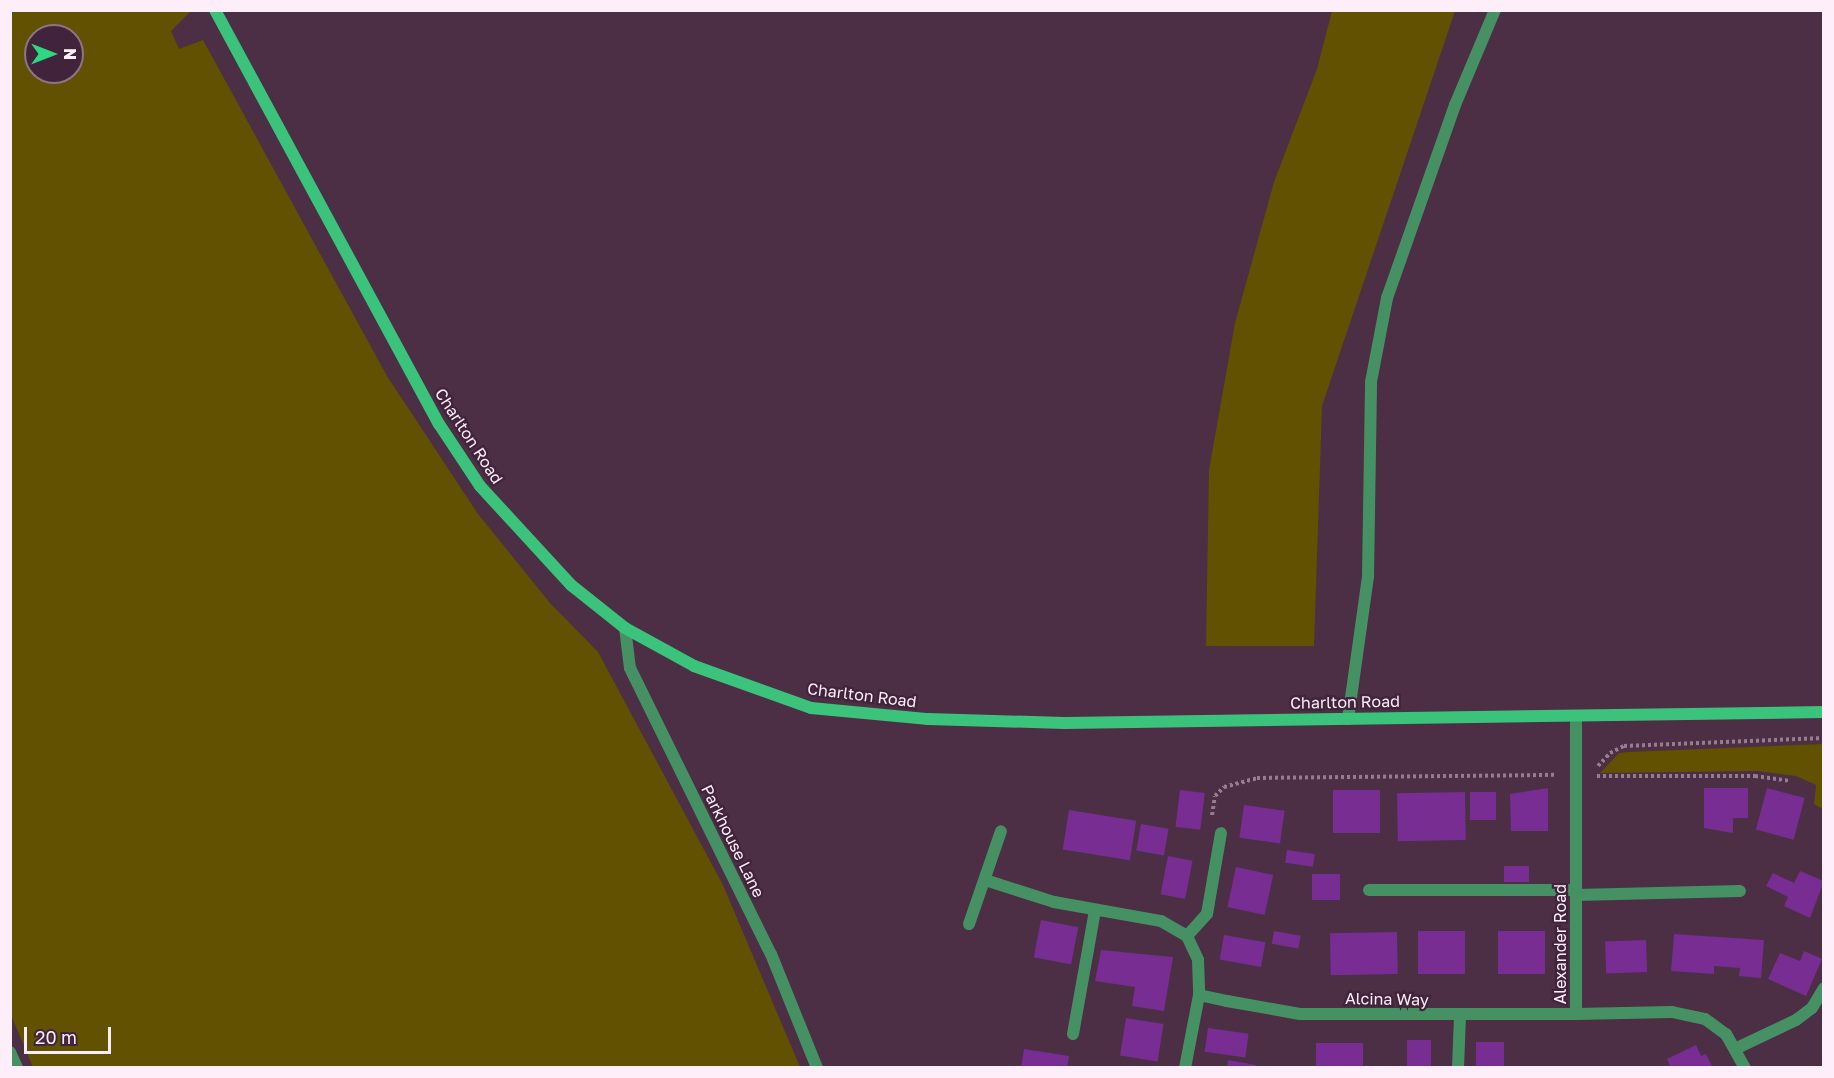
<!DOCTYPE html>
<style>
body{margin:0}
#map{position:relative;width:1834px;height:1078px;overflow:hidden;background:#4c2e45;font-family:"Golos Text",sans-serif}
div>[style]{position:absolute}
.green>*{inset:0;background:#615100}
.building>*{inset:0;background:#782d93;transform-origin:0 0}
.path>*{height:4px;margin-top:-2px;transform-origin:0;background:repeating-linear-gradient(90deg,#957c8e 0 3px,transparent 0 6px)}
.lane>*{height:12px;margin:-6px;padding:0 6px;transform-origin:6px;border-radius:6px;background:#459164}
.street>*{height:12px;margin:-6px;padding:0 6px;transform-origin:6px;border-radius:6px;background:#459164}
.secondary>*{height:12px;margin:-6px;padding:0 6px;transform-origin:6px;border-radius:6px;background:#3bc27b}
span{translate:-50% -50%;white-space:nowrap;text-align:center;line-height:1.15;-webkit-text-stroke:4.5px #41243b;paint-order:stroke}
.street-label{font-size:16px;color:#feeef9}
.frame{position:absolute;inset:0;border:12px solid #feeef9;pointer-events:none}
.north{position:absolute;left:24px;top:24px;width:60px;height:60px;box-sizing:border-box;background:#41243b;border:2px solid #8d7587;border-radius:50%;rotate:90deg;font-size:16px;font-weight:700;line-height:24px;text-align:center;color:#feeef9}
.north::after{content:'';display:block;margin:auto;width:21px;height:27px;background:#2cd884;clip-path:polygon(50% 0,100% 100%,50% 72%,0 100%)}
.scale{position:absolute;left:24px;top:1027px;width:87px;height:27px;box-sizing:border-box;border:3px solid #feeef9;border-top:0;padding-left:8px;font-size:18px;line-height:21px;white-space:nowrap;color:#feeef9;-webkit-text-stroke:4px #41243b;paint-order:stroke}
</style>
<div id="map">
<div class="green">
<i style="clip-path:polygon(evenodd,10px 11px,191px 11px,171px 31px,179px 49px,203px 40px,387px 376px,478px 514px,550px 603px,598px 652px,723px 885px,800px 1067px,33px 1067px,10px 1013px,10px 11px,36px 36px,72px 36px,72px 72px,36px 72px,36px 36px)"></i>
<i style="clip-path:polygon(1332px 11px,1455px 11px,1322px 406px,1314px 646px,1206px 646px,1209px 470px,1235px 323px,1274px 182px,1317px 69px)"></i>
<i style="clip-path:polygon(1823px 744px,1823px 809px,1814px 804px,1816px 785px,1796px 776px,1758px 771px,1600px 773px,1619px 753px,1628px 752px)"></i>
</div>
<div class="building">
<i style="clip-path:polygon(1548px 788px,1548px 831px,1511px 831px,1510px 794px)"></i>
<i style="clip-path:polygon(1704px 788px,1748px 788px,1748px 818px,1733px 818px,1733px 833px,1704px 828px)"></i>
<i style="left:1767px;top:788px;width:39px;height:43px;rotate:15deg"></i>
<i style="left:1180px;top:790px;width:25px;height:37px;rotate:7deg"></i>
<i style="left:1333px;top:790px;width:47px;height:43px"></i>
<i style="left:1465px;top:792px;width:48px;height:68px;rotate:89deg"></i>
<i style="left:1470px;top:792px;width:26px;height:28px"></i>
<i style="left:1244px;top:805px;width:41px;height:33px;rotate:8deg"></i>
<i style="left:1069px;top:810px;width:68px;height:40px;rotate:9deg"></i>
<i style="left:1141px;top:824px;width:28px;height:27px;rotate:10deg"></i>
<i style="left:1287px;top:850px;width:28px;height:13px;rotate:8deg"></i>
<i style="left:1168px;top:856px;width:25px;height:39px;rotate:11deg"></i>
<i style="left:1504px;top:866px;width:25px;height:16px"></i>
<i style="left:1236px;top:867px;width:38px;height:41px;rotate:12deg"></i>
<i style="clip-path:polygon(1800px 871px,1824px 881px,1810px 918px,1784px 906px,1788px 897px,1766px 886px,1773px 873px,1794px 883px)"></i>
<i style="left:1312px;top:874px;width:28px;height:26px"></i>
<i style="left:1041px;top:920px;width:38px;height:38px;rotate:11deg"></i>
<i style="left:1274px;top:931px;width:27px;height:13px;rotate:10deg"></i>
<i style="left:1418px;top:931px;width:47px;height:43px"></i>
<i style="left:1498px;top:931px;width:47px;height:43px"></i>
<i style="left:1397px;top:932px;width:42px;height:67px;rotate:89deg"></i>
<i style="clip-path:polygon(1674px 934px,1764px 940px,1761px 978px,1739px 976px,1740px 968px,1714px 966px,1714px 974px,1671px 971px)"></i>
<i style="left:1224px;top:935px;width:42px;height:25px;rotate:10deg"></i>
<i style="left:1646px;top:940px;width:32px;height:41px;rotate:88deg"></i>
<i style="clip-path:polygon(1101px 950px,1173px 957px,1164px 1011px,1132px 1006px,1135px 987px,1095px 981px)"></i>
<i style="clip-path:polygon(1804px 951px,1822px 959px,1806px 996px,1768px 979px,1780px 953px,1800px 961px)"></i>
<i style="left:1126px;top:1018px;width:38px;height:38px;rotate:9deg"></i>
<i style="left:1208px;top:1028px;width:41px;height:24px;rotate:8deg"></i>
<i style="left:1407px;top:1040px;width:24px;height:28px"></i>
<i style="left:1476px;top:1042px;width:28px;height:26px"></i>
<i style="left:1316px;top:1043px;width:47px;height:25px"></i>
<i style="clip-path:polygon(1696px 1045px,1701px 1056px,1706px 1054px,1713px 1068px,1671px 1068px,1667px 1059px)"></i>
<i style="clip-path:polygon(1024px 1049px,1069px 1056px,1067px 1068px,1021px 1068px)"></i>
<i style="clip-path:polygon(1228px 1060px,1256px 1065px,1255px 1068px,1227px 1068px)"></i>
</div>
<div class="path">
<i style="left:1598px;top:766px;width:18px;rotate:-47deg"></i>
<i style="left:1610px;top:753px;width:16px;rotate:-27deg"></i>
<i style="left:1624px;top:746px;width:200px;rotate:-2.3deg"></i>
<i style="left:1597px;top:776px;width:158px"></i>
<i style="left:1755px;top:776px;width:35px;rotate:8deg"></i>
<i style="left:1212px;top:815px;width:19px;rotate:-81deg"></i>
<i style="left:1215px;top:796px;width:13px;rotate:-45deg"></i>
<i style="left:1224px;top:787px;width:34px;rotate:-15deg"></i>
<i style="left:1257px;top:778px;width:300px;rotate:-0.6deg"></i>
</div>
<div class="lane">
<i style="left:1348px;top:719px;width:143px;rotate:-82deg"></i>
<i style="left:1368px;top:577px;width:195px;rotate:-89.1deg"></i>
<i style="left:1371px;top:382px;width:86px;rotate:-79.2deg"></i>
<i style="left:1387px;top:298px;width:205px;rotate:-70.6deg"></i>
<i style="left:1455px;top:105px;width:103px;rotate:-67.2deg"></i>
<i style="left:1369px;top:890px;width:207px"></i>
<i style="left:1576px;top:895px;width:164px;rotate:-1.4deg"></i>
<i style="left:1073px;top:1034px;width:125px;rotate:-79.9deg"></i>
<i style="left:1737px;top:1048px;width:65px;rotate:-25.4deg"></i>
<i style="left:1796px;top:1020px;width:20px;rotate:-37deg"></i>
<i style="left:1812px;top:1008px;width:23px;rotate:-59deg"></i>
</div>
<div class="street">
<i style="left:625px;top:628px;width:40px;rotate:82.9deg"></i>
<i style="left:630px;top:668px;width:319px;rotate:63.8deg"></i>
<i style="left:771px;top:954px;width:123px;rotate:68deg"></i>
<i style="left:1576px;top:716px;width:298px;rotate:90deg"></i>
<i style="left:1576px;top:1014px;width:96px;rotate:-1.2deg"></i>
<i style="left:1672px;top:1012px;width:34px;rotate:12deg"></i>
<i style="left:1705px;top:1019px;width:26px;rotate:36deg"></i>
<i style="left:1726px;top:1034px;width:39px;rotate:61deg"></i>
<i style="left:985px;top:880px;width:72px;rotate:17.7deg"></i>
<i style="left:1054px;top:902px;width:109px;rotate:10.1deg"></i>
<i style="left:1161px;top:921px;width:30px;rotate:30deg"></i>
<i style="left:1187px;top:936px;width:26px;rotate:65deg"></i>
<i style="left:1198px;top:960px;width:35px;rotate:88deg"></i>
<i style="left:1199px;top:995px;width:29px;rotate:12deg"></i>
<i style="left:1227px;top:1001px;width:74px;rotate:10.1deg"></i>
<i style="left:1300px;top:1014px;width:276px"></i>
<i style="left:969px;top:924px;width:98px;rotate:-71deg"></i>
<i style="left:1187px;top:936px;width:30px;rotate:-48deg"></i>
<i style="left:1207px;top:914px;width:82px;rotate:-80.2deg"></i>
<i style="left:10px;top:1052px;width:17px;rotate:66deg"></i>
<i style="left:1185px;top:1068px;width:74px;rotate:-79.1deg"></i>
<i style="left:1458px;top:1068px;width:51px;rotate:-87.8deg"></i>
</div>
<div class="secondary">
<i style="left:215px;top:10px;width:471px;rotate:61.6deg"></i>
<i style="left:439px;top:424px;width:74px;rotate:56.5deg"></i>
<i style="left:480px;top:486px;width:134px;rotate:47.4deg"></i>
<i style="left:571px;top:585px;width:69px;rotate:38.5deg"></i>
<i style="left:625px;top:628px;width:79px;rotate:28.8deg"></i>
<i style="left:694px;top:666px;width:124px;rotate:19.7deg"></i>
<i style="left:811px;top:708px;width:118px;rotate:5.4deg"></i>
<i style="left:928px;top:719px;width:137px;rotate:1.7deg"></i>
<i style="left:1065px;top:723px;width:759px;rotate:-0.83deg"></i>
</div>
<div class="street-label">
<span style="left:469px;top:436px;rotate:57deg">Charlton Road</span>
<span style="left:862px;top:695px;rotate:7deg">Charlton Road</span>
<span style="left:1345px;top:702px;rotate:-1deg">Charlton Road</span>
<span style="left:733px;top:841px;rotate:64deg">Parkhouse Lane</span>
<span style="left:1560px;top:944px;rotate:-90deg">Alexander Road</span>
<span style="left:1387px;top:999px;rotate:1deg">Alcina Way</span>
</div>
<div class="frame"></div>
<div class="north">N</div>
<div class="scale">20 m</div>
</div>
